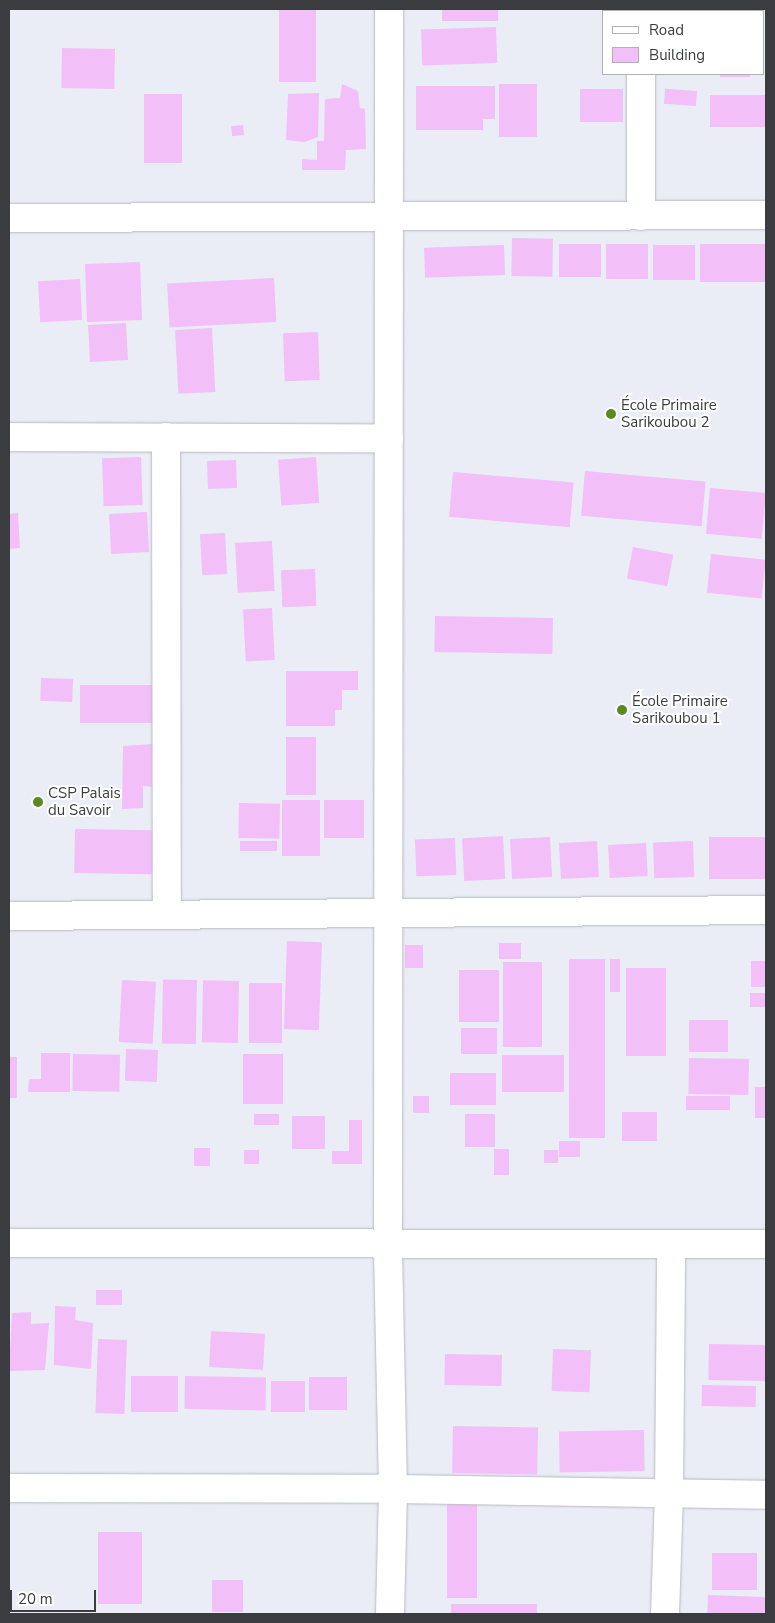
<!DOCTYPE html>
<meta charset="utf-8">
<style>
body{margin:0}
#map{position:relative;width:775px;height:1623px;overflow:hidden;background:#eaedf5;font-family:"Nunito Sans",sans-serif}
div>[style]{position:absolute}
.building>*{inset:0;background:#f2bff9;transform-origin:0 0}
.roads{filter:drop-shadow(0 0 1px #b7b9c1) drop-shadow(0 0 1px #b7b9c1)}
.minor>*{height:28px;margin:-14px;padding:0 14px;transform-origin:14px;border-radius:14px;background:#fff}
.dots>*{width:14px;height:14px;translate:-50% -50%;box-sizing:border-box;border:2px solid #fff;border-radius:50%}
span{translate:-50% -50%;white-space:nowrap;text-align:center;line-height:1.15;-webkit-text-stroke:4px #fff;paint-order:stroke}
.poi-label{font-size:15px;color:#3b3c3f}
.left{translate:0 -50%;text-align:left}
.frame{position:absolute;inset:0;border:10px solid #3b3c3f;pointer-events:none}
.legend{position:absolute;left:602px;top:10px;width:162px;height:65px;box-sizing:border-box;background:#fff;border:1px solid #b1b1b2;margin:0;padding:6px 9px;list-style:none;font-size:15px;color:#3b3c3f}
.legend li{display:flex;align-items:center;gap:10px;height:25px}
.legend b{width:25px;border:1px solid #b1b1b2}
.scale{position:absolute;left:10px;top:1590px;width:86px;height:22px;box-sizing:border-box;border:2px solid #3b3c3f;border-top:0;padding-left:6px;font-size:15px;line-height:18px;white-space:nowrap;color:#3b3c3f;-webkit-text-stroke:4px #fff;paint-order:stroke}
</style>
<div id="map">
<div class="building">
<i style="left:279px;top:9px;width:37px;height:73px"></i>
<i style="left:442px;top:9px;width:56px;height:12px"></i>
<i style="left:689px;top:9px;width:61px;height:2px"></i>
<i style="left:496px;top:27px;width:36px;height:75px;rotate:88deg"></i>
<i style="left:62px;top:48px;width:53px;height:40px;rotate:1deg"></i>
<i style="left:720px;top:74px;width:30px;height:3px"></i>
<i style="clip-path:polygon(342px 84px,358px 91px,360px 108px,365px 109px,366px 149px,346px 150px,345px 170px,302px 170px,302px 159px,317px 160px,317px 141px,324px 141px,325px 99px,340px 98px)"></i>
<i style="left:537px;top:84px;width:53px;height:38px;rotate:90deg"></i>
<i style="clip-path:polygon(416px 86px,495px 86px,495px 119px,483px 119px,483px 130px,416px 130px)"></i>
<i style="left:580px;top:89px;width:43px;height:33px"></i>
<i style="left:697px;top:91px;width:15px;height:32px;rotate:94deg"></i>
<i style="clip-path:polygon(319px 93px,318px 137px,305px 142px,286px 140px,288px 94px)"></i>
<i style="left:144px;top:94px;width:38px;height:69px"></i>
<i style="left:710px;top:95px;width:56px;height:32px"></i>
<i style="left:243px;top:125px;width:10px;height:12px;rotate:84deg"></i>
<i style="left:512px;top:238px;width:41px;height:38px;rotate:1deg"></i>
<i style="left:559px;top:244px;width:42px;height:33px"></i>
<i style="left:648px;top:244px;width:35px;height:42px;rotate:90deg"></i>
<i style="left:700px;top:244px;width:66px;height:38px"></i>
<i style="left:504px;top:245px;width:30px;height:80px;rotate:88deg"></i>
<i style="left:653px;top:245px;width:42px;height:35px"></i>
<i style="left:140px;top:262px;width:58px;height:55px;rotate:88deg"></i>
<i style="left:274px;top:278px;width:44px;height:107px;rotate:87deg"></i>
<i style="left:80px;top:279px;width:41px;height:42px;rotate:87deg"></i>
<i style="left:126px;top:323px;width:37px;height:38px;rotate:87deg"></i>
<i style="left:212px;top:328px;width:64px;height:37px;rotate:87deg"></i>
<i style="left:318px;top:332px;width:48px;height:35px;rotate:88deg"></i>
<i style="left:141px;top:457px;width:48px;height:39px;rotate:88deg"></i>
<i style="left:316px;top:457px;width:46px;height:38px;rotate:86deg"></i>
<i style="left:236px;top:460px;width:28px;height:29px;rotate:88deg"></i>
<i style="left:585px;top:471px;width:121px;height:45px;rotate:5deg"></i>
<i style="left:453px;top:472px;width:121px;height:45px;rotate:5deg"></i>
<i style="left:710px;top:488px;width:56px;height:46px;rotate:5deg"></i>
<i style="left:147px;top:512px;width:40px;height:38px;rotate:87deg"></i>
<i style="clip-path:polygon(18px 513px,20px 548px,9px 549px,9px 514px)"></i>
<i style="left:225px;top:533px;width:41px;height:25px;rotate:87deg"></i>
<i style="left:272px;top:541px;width:50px;height:37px;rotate:87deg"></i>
<i style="left:633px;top:547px;width:41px;height:32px;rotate:11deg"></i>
<i style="left:711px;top:554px;width:55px;height:39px;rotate:6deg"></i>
<i style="left:315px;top:569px;width:37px;height:34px;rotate:88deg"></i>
<i style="left:272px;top:608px;width:52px;height:29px;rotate:87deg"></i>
<i style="left:435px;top:616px;width:118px;height:36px;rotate:1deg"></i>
<i style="clip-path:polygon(286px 671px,358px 671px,358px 690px,342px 690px,342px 710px,335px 710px,335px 726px,286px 726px)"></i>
<i style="left:73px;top:679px;width:23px;height:32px;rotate:92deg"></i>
<i style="left:80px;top:685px;width:76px;height:38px"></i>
<i style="left:286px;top:737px;width:30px;height:58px"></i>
<i style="clip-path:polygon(154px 744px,154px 787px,143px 786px,143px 808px,122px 809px,123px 746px)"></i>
<i style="left:282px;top:800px;width:38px;height:56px"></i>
<i style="left:324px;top:800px;width:40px;height:38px"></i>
<i style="left:239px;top:803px;width:41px;height:35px;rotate:1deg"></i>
<i style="left:75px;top:829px;width:78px;height:44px;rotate:1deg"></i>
<i style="left:503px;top:836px;width:43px;height:41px;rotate:87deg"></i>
<i style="left:550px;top:837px;width:40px;height:40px;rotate:87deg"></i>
<i style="left:766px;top:837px;width:42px;height:57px;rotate:90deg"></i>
<i style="left:455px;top:838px;width:37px;height:40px;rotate:88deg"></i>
<i style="left:240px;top:841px;width:37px;height:10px"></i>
<i style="left:597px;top:841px;width:36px;height:38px;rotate:87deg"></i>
<i style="left:693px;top:841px;width:36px;height:40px;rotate:88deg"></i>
<i style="left:646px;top:843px;width:33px;height:38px;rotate:87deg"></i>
<i style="left:287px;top:941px;width:35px;height:88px;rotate:2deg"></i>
<i style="left:499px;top:943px;width:22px;height:16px"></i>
<i style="left:405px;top:945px;width:18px;height:23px"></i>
<i style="left:605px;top:959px;width:179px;height:36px;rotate:90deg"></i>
<i style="left:610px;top:959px;width:10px;height:33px"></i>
<i style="left:751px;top:961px;width:15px;height:26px"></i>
<i style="left:503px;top:962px;width:39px;height:85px"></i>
<i style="left:626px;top:968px;width:40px;height:88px"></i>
<i style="left:459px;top:970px;width:40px;height:52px"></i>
<i style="left:122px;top:980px;width:34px;height:62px;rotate:3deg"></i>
<i style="left:197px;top:980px;width:64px;height:34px;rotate:91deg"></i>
<i style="left:239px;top:981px;width:62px;height:36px;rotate:91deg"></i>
<i style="left:249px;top:983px;width:33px;height:60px"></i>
<i style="left:750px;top:993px;width:16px;height:14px"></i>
<i style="left:689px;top:1020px;width:39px;height:32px"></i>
<i style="left:461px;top:1028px;width:36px;height:26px"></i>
<i style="left:158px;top:1050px;width:32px;height:32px;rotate:92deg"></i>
<i style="clip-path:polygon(41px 1053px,70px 1053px,70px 1092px,28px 1092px,29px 1079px,41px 1079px)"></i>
<i style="left:73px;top:1054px;width:47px;height:37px;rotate:1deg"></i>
<i style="left:243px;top:1054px;width:40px;height:50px"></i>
<i style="left:502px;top:1055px;width:62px;height:37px"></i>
<i style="left:9px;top:1057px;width:8px;height:41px"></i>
<i style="left:689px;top:1058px;width:60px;height:36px;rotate:1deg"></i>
<i style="left:450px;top:1073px;width:46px;height:32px"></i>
<i style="left:755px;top:1087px;width:11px;height:31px"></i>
<i style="left:413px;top:1096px;width:16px;height:17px"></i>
<i style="left:686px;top:1096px;width:44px;height:14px"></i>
<i style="left:622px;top:1112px;width:35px;height:29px"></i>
<i style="left:254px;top:1114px;width:25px;height:11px"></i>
<i style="left:465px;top:1114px;width:30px;height:33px"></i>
<i style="left:292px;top:1116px;width:33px;height:33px"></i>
<i style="clip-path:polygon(349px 1120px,362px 1120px,362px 1164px,332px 1164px,332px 1151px,349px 1151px)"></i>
<i style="left:559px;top:1141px;width:21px;height:16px"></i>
<i style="left:194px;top:1148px;width:16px;height:18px"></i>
<i style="left:494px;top:1149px;width:15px;height:26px"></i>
<i style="left:244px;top:1150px;width:15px;height:14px"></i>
<i style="left:544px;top:1150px;width:14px;height:13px"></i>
<i style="left:96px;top:1290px;width:26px;height:15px"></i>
<i style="clip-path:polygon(55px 1306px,76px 1307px,75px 1320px,93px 1323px,91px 1369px,54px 1365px)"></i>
<i style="clip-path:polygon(31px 1312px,31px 1324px,49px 1323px,45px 1370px,9px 1371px,12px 1313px)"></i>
<i style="left:211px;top:1331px;width:54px;height:36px;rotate:3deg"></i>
<i style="left:98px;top:1339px;width:29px;height:74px;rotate:2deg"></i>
<i style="left:709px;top:1344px;width:57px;height:36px;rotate:1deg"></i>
<i style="left:553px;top:1349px;width:38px;height:42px;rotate:2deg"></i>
<i style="left:445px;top:1354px;width:57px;height:31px;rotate:1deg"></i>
<i style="left:131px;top:1376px;width:47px;height:36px"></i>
<i style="left:185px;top:1376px;width:81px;height:33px;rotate:1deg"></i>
<i style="left:309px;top:1377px;width:38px;height:33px"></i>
<i style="left:271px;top:1381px;width:34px;height:31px"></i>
<i style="left:702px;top:1385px;width:54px;height:21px;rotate:1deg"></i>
<i style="left:453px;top:1426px;width:85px;height:47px;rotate:1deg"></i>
<i style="left:644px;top:1430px;width:41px;height:85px;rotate:89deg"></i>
<i style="left:447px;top:1501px;width:30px;height:97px"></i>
<i style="left:98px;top:1532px;width:44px;height:72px"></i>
<i style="left:712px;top:1553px;width:45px;height:37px"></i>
<i style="left:212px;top:1580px;width:31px;height:32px"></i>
<i style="left:708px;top:1595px;width:58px;height:19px;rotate:2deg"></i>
<i style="left:537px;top:1604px;width:10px;height:86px;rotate:90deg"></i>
</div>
<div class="roads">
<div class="minor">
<i style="left:641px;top:11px;width:2px;rotate:-90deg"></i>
<i style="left:641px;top:216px;width:142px;rotate:-90deg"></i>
<i style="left:9px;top:218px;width:757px;rotate:-0.23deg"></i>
<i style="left:9px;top:437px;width:380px;rotate:0.2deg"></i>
<i style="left:166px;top:437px;width:477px;rotate:89.9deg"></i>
<i style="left:9px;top:916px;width:757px;rotate:-0.45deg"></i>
<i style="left:9px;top:1243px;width:757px;rotate:0.08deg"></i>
<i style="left:9px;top:1488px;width:384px;rotate:0.1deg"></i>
<i style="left:393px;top:1489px;width:245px;rotate:-91.2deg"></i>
<i style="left:388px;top:1244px;width:1235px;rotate:-89.95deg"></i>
<i style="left:390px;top:1614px;width:125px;rotate:-88.6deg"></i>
<i style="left:393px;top:1489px;width:373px;rotate:0.9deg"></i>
<i style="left:665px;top:1614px;width:121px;rotate:-88.1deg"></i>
<i style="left:669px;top:1493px;width:249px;rotate:-89.5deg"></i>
</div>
</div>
<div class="dots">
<i style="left:611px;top:414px;background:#5a891d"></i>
<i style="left:622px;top:710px;background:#5a891d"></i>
<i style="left:38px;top:802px;background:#5a891d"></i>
</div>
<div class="poi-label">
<span class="left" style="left:621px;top:414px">École Primaire<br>Sarikoubou 2</span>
<span class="left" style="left:632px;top:710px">École Primaire<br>Sarikoubou 1</span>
<span class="left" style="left:48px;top:802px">CSP Palais<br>du Savoir</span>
</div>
<div class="frame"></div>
<ul class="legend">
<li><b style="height:6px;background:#fff"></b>Road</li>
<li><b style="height:14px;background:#f2bff9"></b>Building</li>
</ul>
<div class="scale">20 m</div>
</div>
